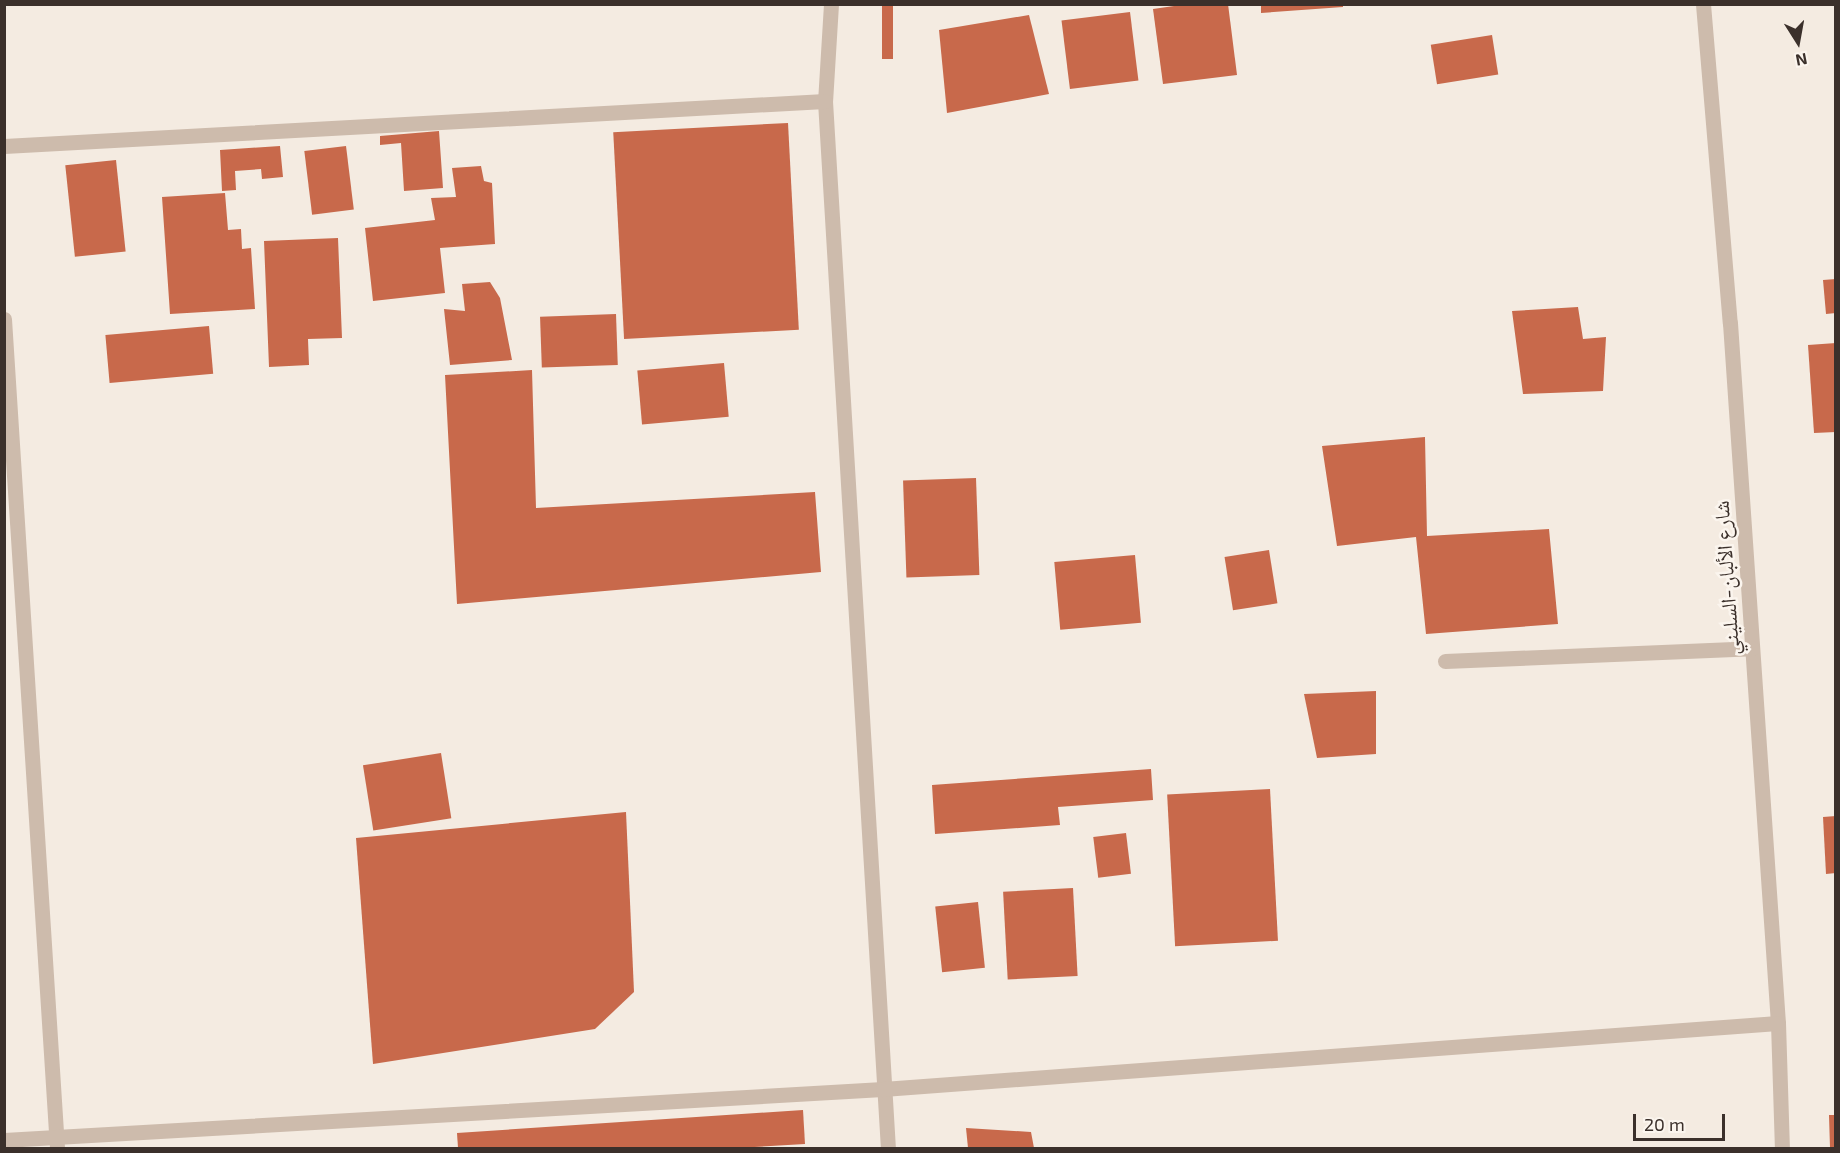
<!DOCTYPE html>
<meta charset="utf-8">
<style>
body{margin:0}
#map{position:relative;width:1840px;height:1153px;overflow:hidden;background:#f4ebe1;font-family:"Exo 2","Noto Naskh Arabic",sans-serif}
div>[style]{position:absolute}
.building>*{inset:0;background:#c8694b;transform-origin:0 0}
.minor>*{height:15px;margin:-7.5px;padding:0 7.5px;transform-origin:7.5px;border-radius:7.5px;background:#cdbbac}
span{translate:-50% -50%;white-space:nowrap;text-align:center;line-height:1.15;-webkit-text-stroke:5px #fbf5ee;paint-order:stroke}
.street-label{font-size:21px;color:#3b302b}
.frame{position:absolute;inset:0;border:6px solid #3b302b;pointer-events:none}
.north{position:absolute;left:1768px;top:12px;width:60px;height:60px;-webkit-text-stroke:4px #fbf5ee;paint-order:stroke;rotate:169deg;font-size:16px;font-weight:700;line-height:24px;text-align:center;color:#3b302b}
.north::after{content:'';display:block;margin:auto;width:21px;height:27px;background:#3b302b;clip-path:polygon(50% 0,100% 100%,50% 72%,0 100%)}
.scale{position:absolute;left:1633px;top:1114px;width:92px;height:27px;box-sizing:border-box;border:3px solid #3b302b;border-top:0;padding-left:8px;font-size:18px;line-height:21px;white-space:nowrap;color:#3b302b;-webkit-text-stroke:4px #fbf5ee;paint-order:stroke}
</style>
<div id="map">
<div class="building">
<i style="clip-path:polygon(1188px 4px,1228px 4px,1237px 75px,1163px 84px,1153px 9px)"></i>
<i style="clip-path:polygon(1261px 4px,1343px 4px,1343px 7px,1261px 13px)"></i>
<i style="left:882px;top:5px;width:11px;height:54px"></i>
<i style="left:1130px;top:12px;width:69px;height:69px;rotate:83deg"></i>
<i style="clip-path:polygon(1029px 15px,1049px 94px,947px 113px,939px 30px)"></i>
<i style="left:1492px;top:35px;width:40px;height:62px;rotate:81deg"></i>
<i style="left:788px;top:123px;width:207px;height:175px;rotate:87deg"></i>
<i style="clip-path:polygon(439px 131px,443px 188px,404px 191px,401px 143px,380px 145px,380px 136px)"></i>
<i style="clip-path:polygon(280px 146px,283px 177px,262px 179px,261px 169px,235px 171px,236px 190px,222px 191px,220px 150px)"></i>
<i style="left:346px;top:146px;width:64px;height:42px;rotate:83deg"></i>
<i style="left:116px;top:160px;width:92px;height:51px;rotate:84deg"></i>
<i style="clip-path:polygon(481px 166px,484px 181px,492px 183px,495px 244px,440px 248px,445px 293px,373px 301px,365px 228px,435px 220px,431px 198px,456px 197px,452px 168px)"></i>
<i style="clip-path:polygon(225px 193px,228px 230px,241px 229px,242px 249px,251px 248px,255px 309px,170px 314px,162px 197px)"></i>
<i style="clip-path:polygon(338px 238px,342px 338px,308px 339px,309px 365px,269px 367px,264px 241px)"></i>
<i style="clip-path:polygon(1836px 279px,1836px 313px,1826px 314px,1823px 280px)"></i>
<i style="clip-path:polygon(490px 282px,500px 298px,512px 360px,450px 365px,444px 309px,465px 311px,462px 284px)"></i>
<i style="clip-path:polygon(1578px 307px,1583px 339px,1606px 337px,1603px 391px,1523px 394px,1512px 311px)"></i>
<i style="left:616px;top:314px;width:51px;height:76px;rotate:88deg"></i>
<i style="left:209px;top:326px;width:48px;height:104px;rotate:85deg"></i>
<i style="clip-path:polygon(1836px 343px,1836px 432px,1814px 433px,1808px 345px)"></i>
<i style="left:724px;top:363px;width:54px;height:87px;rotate:85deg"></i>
<i style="clip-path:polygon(532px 370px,536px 508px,815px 492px,821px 572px,457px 604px,445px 375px)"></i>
<i style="clip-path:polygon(1425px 437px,1427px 536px,1549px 529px,1558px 624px,1426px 634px,1416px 537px,1337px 546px,1322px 446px)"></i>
<i style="left:976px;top:478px;width:97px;height:73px;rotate:88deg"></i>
<i style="left:1269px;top:550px;width:54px;height:45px;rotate:81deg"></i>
<i style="left:1135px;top:555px;width:68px;height:81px;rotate:85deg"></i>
<i style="clip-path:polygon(1376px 691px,1376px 754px,1317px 758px,1304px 694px)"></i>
<i style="left:441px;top:753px;width:66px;height:79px;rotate:81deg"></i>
<i style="clip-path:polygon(1151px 769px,1153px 800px,1058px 807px,1060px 825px,935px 834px,932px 785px)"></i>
<i style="left:1270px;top:789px;width:152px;height:103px;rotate:87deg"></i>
<i style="clip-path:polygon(626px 812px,634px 992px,595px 1029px,373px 1064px,356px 838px)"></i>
<i style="clip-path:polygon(1836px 816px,1836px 873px,1826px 874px,1823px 817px)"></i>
<i style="left:1126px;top:833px;width:41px;height:33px;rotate:83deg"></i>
<i style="left:1073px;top:888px;width:88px;height:70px;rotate:87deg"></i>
<i style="left:978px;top:902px;width:66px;height:43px;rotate:84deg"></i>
<i style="clip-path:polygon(803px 1110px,805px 1144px,736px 1148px,458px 1148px,457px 1133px)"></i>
<i style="clip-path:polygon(1829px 1115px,1836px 1115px,1836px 1148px,1830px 1148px)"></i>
<i style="clip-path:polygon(966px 1128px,1031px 1132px,1034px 1148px,968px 1148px)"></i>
</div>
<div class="minor">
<i style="left:831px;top:4px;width:97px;rotate:93.5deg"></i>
<i style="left:825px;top:101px;width:1049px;rotate:86.56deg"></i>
<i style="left:1703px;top:4px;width:320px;rotate:85.2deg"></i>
<i style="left:1730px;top:323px;width:702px;rotate:86.08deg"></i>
<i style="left:1778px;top:1023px;width:125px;rotate:88.2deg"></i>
<i style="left:4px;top:146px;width:822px;rotate:-3.14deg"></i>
<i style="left:4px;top:319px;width:831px;rotate:86.34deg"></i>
<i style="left:1445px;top:661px;width:307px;rotate:-2.4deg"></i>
<i style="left:4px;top:1140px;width:880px;rotate:-3.32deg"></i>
<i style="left:883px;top:1089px;width:897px;rotate:-4.22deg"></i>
</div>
<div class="street-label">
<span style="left:1726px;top:578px;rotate:-94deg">شارع الألبان-السليني</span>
</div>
<div class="frame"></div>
<div class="north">N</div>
<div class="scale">20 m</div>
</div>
